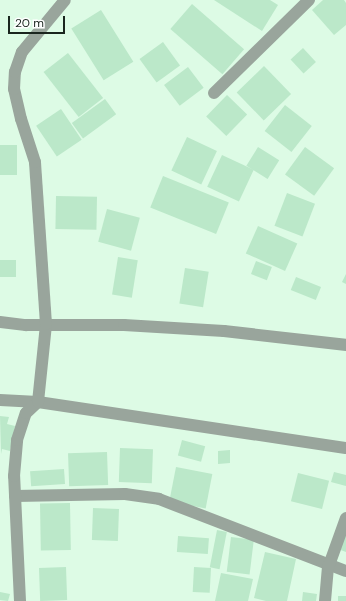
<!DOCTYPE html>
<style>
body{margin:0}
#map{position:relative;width:346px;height:601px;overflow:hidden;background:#ddfbe5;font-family:"DM Sans",sans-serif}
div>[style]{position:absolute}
.building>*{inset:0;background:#bbe8c9;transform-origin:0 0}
.street>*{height:12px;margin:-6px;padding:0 6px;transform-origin:6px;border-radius:6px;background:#99a59c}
span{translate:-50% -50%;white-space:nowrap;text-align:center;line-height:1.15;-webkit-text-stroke:3.5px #fff;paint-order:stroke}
.scale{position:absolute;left:8px;top:16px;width:57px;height:18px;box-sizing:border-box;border:2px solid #1a251e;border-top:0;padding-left:5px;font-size:12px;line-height:14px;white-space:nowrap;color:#1a251e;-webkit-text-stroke:3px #fff;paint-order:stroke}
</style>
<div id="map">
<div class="building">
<i style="clip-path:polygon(214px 0,270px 0,278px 5px,262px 31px)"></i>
<i style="clip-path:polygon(323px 0,344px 0,346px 3px,346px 25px,334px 35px,312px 10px)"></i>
<i style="left:192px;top:4px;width:69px;height:33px;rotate:41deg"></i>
<i style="left:101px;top:10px;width:61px;height:35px;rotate:58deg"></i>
<i style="left:163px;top:42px;width:29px;height:29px;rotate:54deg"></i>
<i style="left:303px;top:48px;width:19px;height:17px;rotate:47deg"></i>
<i style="left:68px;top:53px;width:57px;height:31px;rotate:52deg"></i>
<i style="left:264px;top:66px;width:39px;height:38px;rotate:46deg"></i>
<i style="left:188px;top:67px;width:26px;height:30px;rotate:53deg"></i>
<i style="left:227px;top:95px;width:28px;height:30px;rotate:44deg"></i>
<i style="left:105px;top:99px;width:19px;height:41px;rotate:54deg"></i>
<i style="left:285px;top:105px;width:34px;height:33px;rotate:38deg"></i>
<i style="left:61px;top:109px;width:37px;height:30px;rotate:56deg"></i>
<i style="left:187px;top:137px;width:33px;height:37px;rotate:25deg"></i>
<i style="left:0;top:145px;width:17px;height:30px"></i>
<i style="left:258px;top:147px;width:25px;height:22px;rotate:32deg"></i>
<i style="left:305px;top:147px;width:36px;height:34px;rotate:36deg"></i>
<i style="left:222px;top:155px;width:35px;height:35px;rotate:25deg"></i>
<i style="left:163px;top:176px;width:71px;height:34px;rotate:22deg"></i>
<i style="left:287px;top:193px;width:30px;height:35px;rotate:21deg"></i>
<i style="left:56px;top:196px;width:41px;height:33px;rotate:1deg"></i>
<i style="left:107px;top:209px;width:34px;height:34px;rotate:15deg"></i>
<i style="left:258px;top:226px;width:43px;height:30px;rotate:24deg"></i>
<i style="left:118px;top:257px;width:20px;height:38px;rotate:9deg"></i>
<i style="left:0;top:260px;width:16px;height:17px"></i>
<i style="left:256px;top:261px;width:17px;height:14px;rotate:21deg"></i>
<i style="left:185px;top:268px;width:24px;height:36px;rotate:9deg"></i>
<i style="clip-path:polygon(346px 274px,346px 284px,342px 282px)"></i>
<i style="left:296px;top:277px;width:27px;height:14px;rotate:22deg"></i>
<i style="clip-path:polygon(0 416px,9px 417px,7px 424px,15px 426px,10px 451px,2px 449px,1px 454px)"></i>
<i style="left:182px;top:440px;width:24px;height:16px;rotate:15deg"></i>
<i style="left:120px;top:448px;width:33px;height:34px;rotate:2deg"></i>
<i style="clip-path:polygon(230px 450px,230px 463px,218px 464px,218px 451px)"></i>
<i style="left:107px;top:452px;width:33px;height:39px;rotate:88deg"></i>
<i style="left:176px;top:467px;width:37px;height:35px;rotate:11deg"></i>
<i style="left:64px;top:469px;width:15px;height:34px;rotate:86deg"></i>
<i style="clip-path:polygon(334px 472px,346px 475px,346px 486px,331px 482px)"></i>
<i style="left:298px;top:473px;width:32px;height:29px;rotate:14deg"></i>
<i style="left:70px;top:503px;width:47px;height:30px;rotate:89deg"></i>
<i style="left:93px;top:508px;width:26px;height:32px;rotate:2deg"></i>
<i style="clip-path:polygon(346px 528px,346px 552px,338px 549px)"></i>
<i style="left:217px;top:530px;width:10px;height:38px;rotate:11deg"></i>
<i style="left:178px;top:536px;width:31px;height:16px;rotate:4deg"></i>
<i style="left:231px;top:537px;width:23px;height:35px;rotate:7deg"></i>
<i style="clip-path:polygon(265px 552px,296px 559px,287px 601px,266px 601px,254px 598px)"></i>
<i style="left:66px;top:567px;width:33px;height:27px;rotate:88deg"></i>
<i style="left:194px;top:567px;width:17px;height:25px;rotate:3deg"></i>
<i style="clip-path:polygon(221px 573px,253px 579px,248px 601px,215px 601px)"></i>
<i style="clip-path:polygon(0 592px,10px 594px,8px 601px,0 600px)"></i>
<i style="clip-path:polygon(303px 592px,317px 594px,316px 601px,302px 601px)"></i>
<i style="left:338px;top:596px;width:8px;height:5px"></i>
</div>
<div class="street">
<i style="left:214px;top:93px;width:133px;rotate:-44.4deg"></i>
<i style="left:0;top:322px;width:26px;rotate:7deg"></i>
<i style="left:26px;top:325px;width:98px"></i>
<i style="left:124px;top:325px;width:100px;rotate:3.4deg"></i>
<i style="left:224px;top:331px;width:123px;rotate:6.5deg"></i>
<i style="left:0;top:400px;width:38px;rotate:3deg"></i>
<i style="left:38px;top:402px;width:311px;rotate:8.5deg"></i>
<i style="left:15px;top:496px;width:110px;rotate:-1deg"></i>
<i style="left:125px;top:494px;width:34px;rotate:8deg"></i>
<i style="left:159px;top:499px;width:200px;rotate:21.1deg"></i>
<i style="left:20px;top:601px;width:125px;rotate:-92.7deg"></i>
<i style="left:14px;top:476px;width:36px;rotate:-85deg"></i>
<i style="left:17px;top:440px;width:28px;rotate:-72deg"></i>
<i style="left:26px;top:413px;width:16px;rotate:-43deg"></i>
<i style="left:38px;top:402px;width:78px;rotate:-84.1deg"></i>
<i style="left:46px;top:324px;width:162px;rotate:-93.9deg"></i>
<i style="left:35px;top:162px;width:45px;rotate:-108deg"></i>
<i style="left:21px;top:119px;width:31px;rotate:-103deg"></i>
<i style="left:14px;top:89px;width:17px;rotate:-87deg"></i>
<i style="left:15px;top:72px;width:21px;rotate:-71deg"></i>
<i style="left:22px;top:52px;width:67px;rotate:-50.4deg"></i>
<i style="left:325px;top:601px;width:33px;rotate:-85deg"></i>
<i style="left:328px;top:568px;width:53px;rotate:-70.2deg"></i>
</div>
<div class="scale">20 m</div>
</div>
